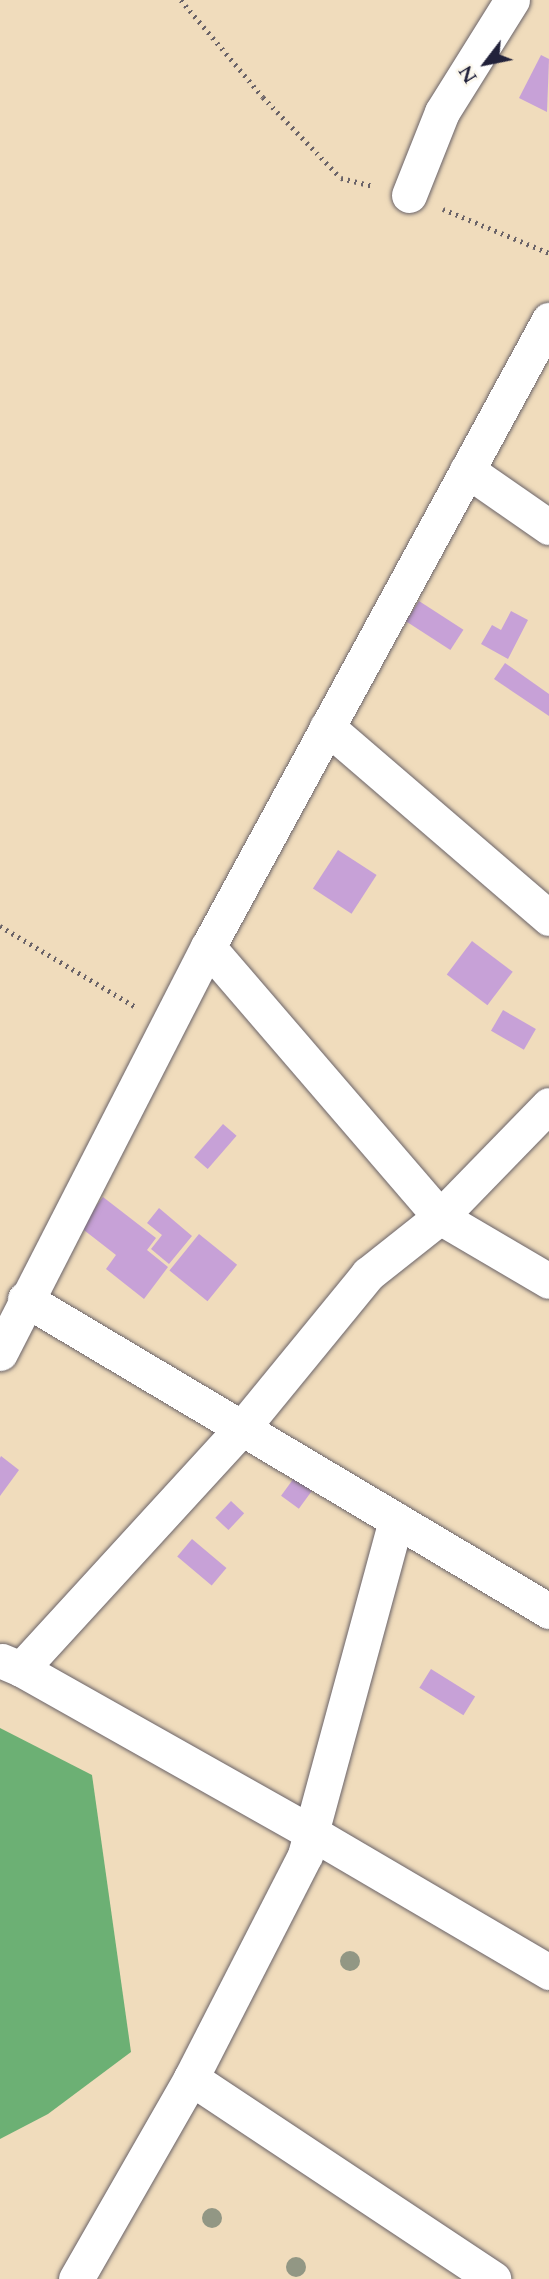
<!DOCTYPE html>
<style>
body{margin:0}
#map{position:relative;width:549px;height:2279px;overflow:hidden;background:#f0dcbc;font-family:Cardo,serif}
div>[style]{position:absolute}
.forest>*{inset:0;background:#6cb074}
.building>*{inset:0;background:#c7a1d7;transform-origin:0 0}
.path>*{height:4.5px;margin-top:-2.25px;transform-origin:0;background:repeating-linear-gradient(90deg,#6a6368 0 2px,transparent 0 7px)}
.roads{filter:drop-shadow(0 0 2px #6a6368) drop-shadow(0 0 2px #6a6368)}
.street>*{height:35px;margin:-17.5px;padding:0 17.5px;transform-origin:17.5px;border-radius:17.5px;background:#fff}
.trees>*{width:20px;height:20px;margin:-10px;border-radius:50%;background:#929784}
span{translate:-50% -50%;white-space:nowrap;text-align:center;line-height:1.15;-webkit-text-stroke:5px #fbf7ec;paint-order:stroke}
.north{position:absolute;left:451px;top:28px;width:70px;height:70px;-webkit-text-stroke:5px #fbf7ec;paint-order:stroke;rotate:238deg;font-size:19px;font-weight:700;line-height:28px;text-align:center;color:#22223b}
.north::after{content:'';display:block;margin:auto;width:24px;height:32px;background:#22223b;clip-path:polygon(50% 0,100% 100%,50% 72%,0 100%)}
</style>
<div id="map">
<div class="forest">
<i style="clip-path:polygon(0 1728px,92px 1775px,131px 2052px,48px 2114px,0 2139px)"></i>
</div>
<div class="building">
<i style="clip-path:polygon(541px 55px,549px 59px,547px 112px,519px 98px)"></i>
<i style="left:419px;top:601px;width:53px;height:24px;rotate:33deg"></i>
<i style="clip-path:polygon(511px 611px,528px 620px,508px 659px,481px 644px,492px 625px,501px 630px)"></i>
<i style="clip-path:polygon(505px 663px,549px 694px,549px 716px,494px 679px)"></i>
<i style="left:338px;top:850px;width:46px;height:46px;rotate:33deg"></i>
<i style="left:472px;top:941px;width:51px;height:42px;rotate:37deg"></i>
<i style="left:503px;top:1010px;width:38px;height:24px;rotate:30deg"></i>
<i style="left:223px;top:1124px;width:18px;height:44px;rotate:41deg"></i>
<i style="clip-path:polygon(103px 1197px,156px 1238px,147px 1250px,168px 1267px,144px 1299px,106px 1269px,116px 1255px,80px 1227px)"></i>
<i style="clip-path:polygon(159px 1208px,192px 1236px,169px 1264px,151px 1249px,162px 1235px,147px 1223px)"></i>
<i style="left:199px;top:1234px;width:49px;height:47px;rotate:39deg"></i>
<i style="clip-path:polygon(1px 1456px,19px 1470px,0 1496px,0 1458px)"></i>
<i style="left:294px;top:1478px;width:22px;height:22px;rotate:36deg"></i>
<i style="left:231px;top:1501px;width:18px;height:23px;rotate:43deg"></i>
<i style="left:192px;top:1539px;width:45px;height:23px;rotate:40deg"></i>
<i style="left:431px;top:1669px;width:52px;height:22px;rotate:32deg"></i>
</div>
<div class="path">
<i style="left:181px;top:0;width:127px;rotate:49.8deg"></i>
<i style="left:263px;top:97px;width:112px;rotate:46.1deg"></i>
<i style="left:341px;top:178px;width:32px;rotate:14deg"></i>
<i style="left:443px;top:209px;width:115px;rotate:22.5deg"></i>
<i style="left:0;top:926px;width:158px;rotate:30.8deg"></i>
</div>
<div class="roads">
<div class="street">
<i style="left:409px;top:195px;width:89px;rotate:-68.3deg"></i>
<i style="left:442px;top:112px;width:132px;rotate:-58deg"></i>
<i style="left:467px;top:470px;width:100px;rotate:34.8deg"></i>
<i style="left:327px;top:727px;width:293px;rotate:40.7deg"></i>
<i style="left:208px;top:947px;width:356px;rotate:49.3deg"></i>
<i style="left:440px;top:1217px;width:126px;rotate:30.4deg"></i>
<i style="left:25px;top:1299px;width:610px;rotate:30.77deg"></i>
<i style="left:0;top:1353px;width:456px;rotate:-62.9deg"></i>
<i style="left:208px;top:947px;width:714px;rotate:-61.46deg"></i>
<i style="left:2px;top:1661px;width:21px;rotate:23deg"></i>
<i style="left:21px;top:1669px;width:334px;rotate:29.4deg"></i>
<i style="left:312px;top:1833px;width:275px;rotate:30.4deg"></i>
<i style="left:21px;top:1669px;width:327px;rotate:-47.5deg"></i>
<i style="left:242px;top:1428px;width:199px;rotate:-50.7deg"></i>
<i style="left:368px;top:1274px;width:92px;rotate:-38.4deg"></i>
<i style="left:440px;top:1217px;width:156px;rotate:-45.8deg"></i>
<i style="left:191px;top:2078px;width:363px;rotate:33.6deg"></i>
<i style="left:76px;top:2279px;width:232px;rotate:-60.2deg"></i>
<i style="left:191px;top:2078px;width:250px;rotate:-62.9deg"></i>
<i style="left:305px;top:1855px;width:347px;rotate:-74.8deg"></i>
</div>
</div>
<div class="trees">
<i style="left:350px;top:1961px"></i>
<i style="left:212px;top:2218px"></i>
<i style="left:296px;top:2267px"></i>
</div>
<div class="north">N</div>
</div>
